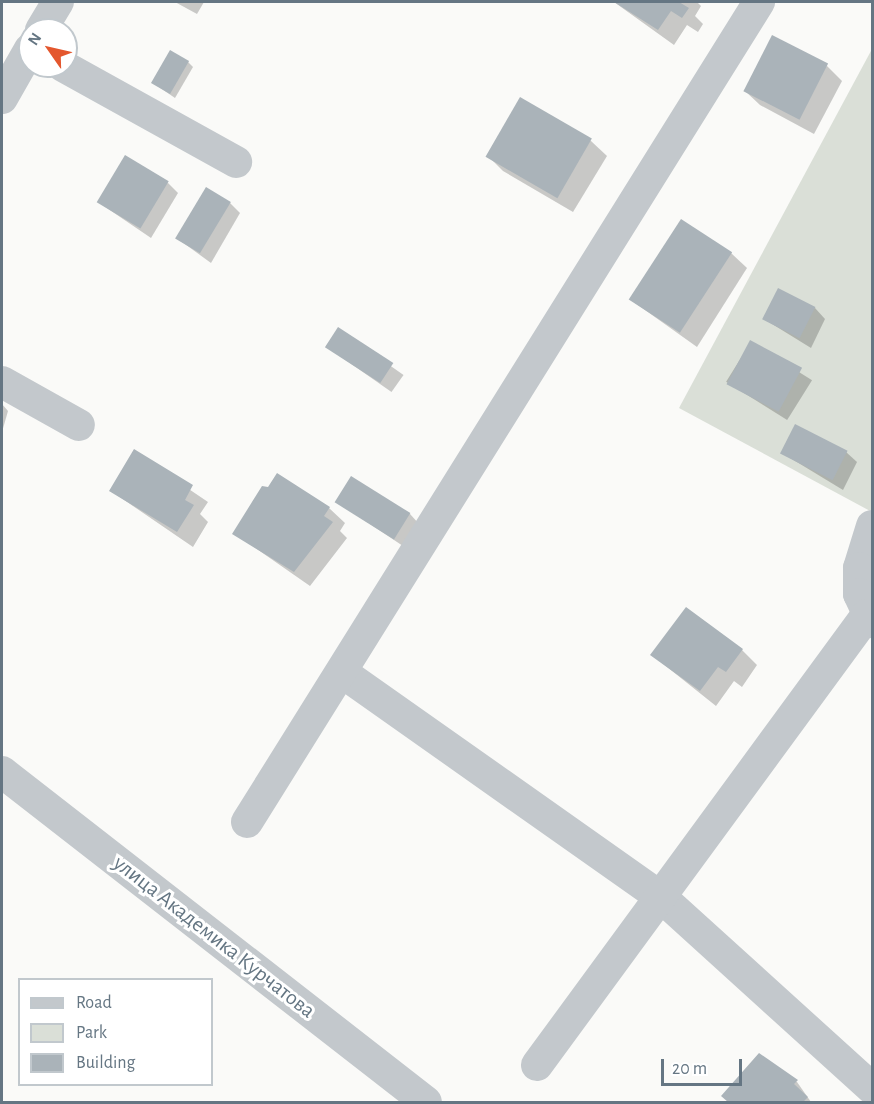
<!DOCTYPE html>
<meta charset="utf-8">
<style>
body{margin:0}
#map{position:relative;width:874px;height:1104px;overflow:hidden;background:#fafaf8;font-family:"Alegreya Sans",sans-serif}
div>[style]{position:absolute}
.green>*{inset:0;background:#dadfd7}
.shadow>*{inset:0;background:#0003;transform-origin:0 0}
.building>*{inset:0;background:#aab3b9;transform-origin:0 0}
.minor>*{height:32px;margin:-16px;padding:0 16px;transform-origin:16px;border-radius:16px;background:#c3c8cc}
span{translate:-50% -50%;white-space:nowrap;text-align:center;line-height:1.15;-webkit-text-stroke:6px #fff;paint-order:stroke}
.street-label{font-size:22px;color:#657683}
.frame{position:absolute;inset:0;border:3px solid #657683;pointer-events:none}
.legend{position:absolute;left:18px;top:978px;width:195px;height:108px;box-sizing:border-box;background:#fff;border:2px solid #c1c8cd;margin:0;padding:8px 10px;list-style:none;font-size:18px;color:#657683}
.legend li{display:flex;align-items:center;gap:12px;height:30px}
.legend b{width:30px;border:2px solid #c1c8cd}
.north{position:absolute;left:18px;top:18px;width:60px;height:60px;box-sizing:border-box;background:#fff;border:2px solid #c1c8cd;border-radius:50%;rotate:304deg;font-size:16px;font-weight:700;line-height:24px;text-align:center;color:#657683}
.north::after{content:'';display:block;margin:auto;width:21px;height:27px;background:#e4572e;clip-path:polygon(50% 0,100% 100%,50% 72%,0 100%)}
.scale{position:absolute;left:661px;top:1059px;width:81px;height:27px;box-sizing:border-box;border:3px solid #657683;border-top:0;padding-left:8px;font-size:18px;line-height:21px;white-space:nowrap;color:#657683;-webkit-text-stroke:4px #fff;paint-order:stroke}
</style>
<div id="map">
<div class="green">
<i style="clip-path:polygon(872px 49px,872px 512px,679px 408px)"></i>
</div>
<div class="shadow">
<i style="clip-path:polygon(175px 2px,204px 2px,197px 14px)"></i>
<i style="clip-path:polygon(614px 2px,697px 2px,701px 6px,695px 16px,703px 24px,698px 32px,687px 25px,674px 45px)"></i>
<i style="clip-path:polygon(188px 62px,193px 67px,175px 98px,153px 83px)"></i>
<i style="clip-path:polygon(827px 66px,842px 81px,814px 134px,760px 105px,744px 90px)"></i>
<i style="clip-path:polygon(521px 99px,591px 141px,607px 156px,573px 212px,503px 171px,487px 155px)"></i>
<i style="clip-path:polygon(168px 183px,178px 193px,151px 238px,98px 202px)"></i>
<i style="clip-path:polygon(230px 203px,240px 213px,211px 263px,178px 239px)"></i>
<i style="clip-path:polygon(731px 253px,747px 268px,697px 347px,631px 300px)"></i>
<i style="clip-path:polygon(815px 308px,825px 319px,811px 348px,764px 319px)"></i>
<i style="left:338px;top:329px;width:80px;height:21px;rotate:35deg"></i>
<i style="left:751px;top:342px;width:72px;height:47px;rotate:32deg"></i>
<i style="clip-path:polygon(2px 404px,8px 411px,2px 432px)"></i>
<i style="clip-path:polygon(134px 452px,208px 502px,200px 514px,208px 522px,193px 547px,111px 491px)"></i>
<i style="clip-path:polygon(846px 452px,857px 462px,843px 490px,782px 453px)"></i>
<i style="clip-path:polygon(337px 502px,410px 514px,420px 525px,406px 548px)"></i>
<i style="clip-path:polygon(329px 508px,345px 523px,340px 531px,347px 538px,310px 586px,234px 533px)"></i>
<i style="clip-path:polygon(742px 650px,757px 665px,742px 687px,734px 681px,716px 706px,652px 655px)"></i>
<i style="clip-path:polygon(759px 1055px,797px 1082px,811px 1102px,730px 1102px,723px 1096px)"></i>
</div>
<div class="building">
<i style="clip-path:polygon(614px 2px,679px 2px,689px 8px,682px 18px,671px 11px,658px 30px)"></i>
<i style="left:772px;top:35px;width:63px;height:63px;rotate:27deg"></i>
<i style="left:170px;top:50px;width:22px;height:38px;rotate:30deg"></i>
<i style="left:520px;top:97px;width:83px;height:69px;rotate:30deg"></i>
<i style="left:125px;top:155px;width:51px;height:55px;rotate:31deg"></i>
<i style="left:206px;top:187px;width:29px;height:60px;rotate:31deg"></i>
<i style="left:681px;top:219px;width:61px;height:96px;rotate:33deg"></i>
<i style="left:778px;top:288px;width:42px;height:35px;rotate:27deg"></i>
<i style="left:338px;top:327px;width:66px;height:24px;rotate:33deg"></i>
<i style="left:750px;top:340px;width:59px;height:50px;rotate:28deg"></i>
<i style="left:795px;top:424px;width:59px;height:33px;rotate:27deg"></i>
<i style="clip-path:polygon(134px 449px,193px 485px,185px 500px,194px 505px,177px 532px,109px 491px)"></i>
<i style="clip-path:polygon(277px 473px,330px 507px,324px 516px,333px 522px,294px 572px,232px 534px,262px 486px,268px 487px)"></i>
<i style="left:351px;top:476px;width:70px;height:31px;rotate:32deg"></i>
<i style="clip-path:polygon(686px 607px,743px 649px,726px 672px,718px 667px,700px 691px,650px 655px)"></i>
<i style="clip-path:polygon(759px 1053px,798px 1080px,794px 1084px,808px 1097px,803px 1102px,728px 1102px,721px 1096px)"></i>
</div>
<div class="minor">
<i style="left:41px;top:30px;width:33px;rotate:-59deg"></i>
<i style="left:63px;top:66px;width:198px;rotate:29deg"></i>
<i style="left:2px;top:98px;width:56px;rotate:-60.3deg"></i>
<i style="left:2px;top:382px;width:88px;rotate:29.2deg"></i>
<i style="left:872px;top:526px;width:44px;rotate:107.2deg"></i>
<i style="left:859px;top:568px;width:26px;rotate:90deg"></i>
<i style="left:859px;top:594px;width:31px;rotate:65deg"></i>
<i style="left:343px;top:673px;width:389px;rotate:35.2deg"></i>
<i style="left:661px;top:897px;width:285px;rotate:42.2deg"></i>
<i style="left:2px;top:772px;width:537px;rotate:37.89deg"></i>
<i style="left:247px;top:822px;width:967px;rotate:-58.02deg"></i>
<i style="left:537px;top:1065px;width:558px;rotate:-53.75deg"></i>
</div>
<div class="street-label">
<span style="left:214px;top:937px;rotate:38deg">улица Академика Курчатова</span>
</div>
<div class="frame"></div>
<ul class="legend">
<li><b style="height:8px;background:#c3c8cc"></b>Road</li>
<li><b style="height:16px;background:#dadfd7"></b>Park</li>
<li><b style="height:16px;background:#aab3b9"></b>Building</li>
</ul>
<div class="north">N</div>
<div class="scale">20 m</div>
</div>
